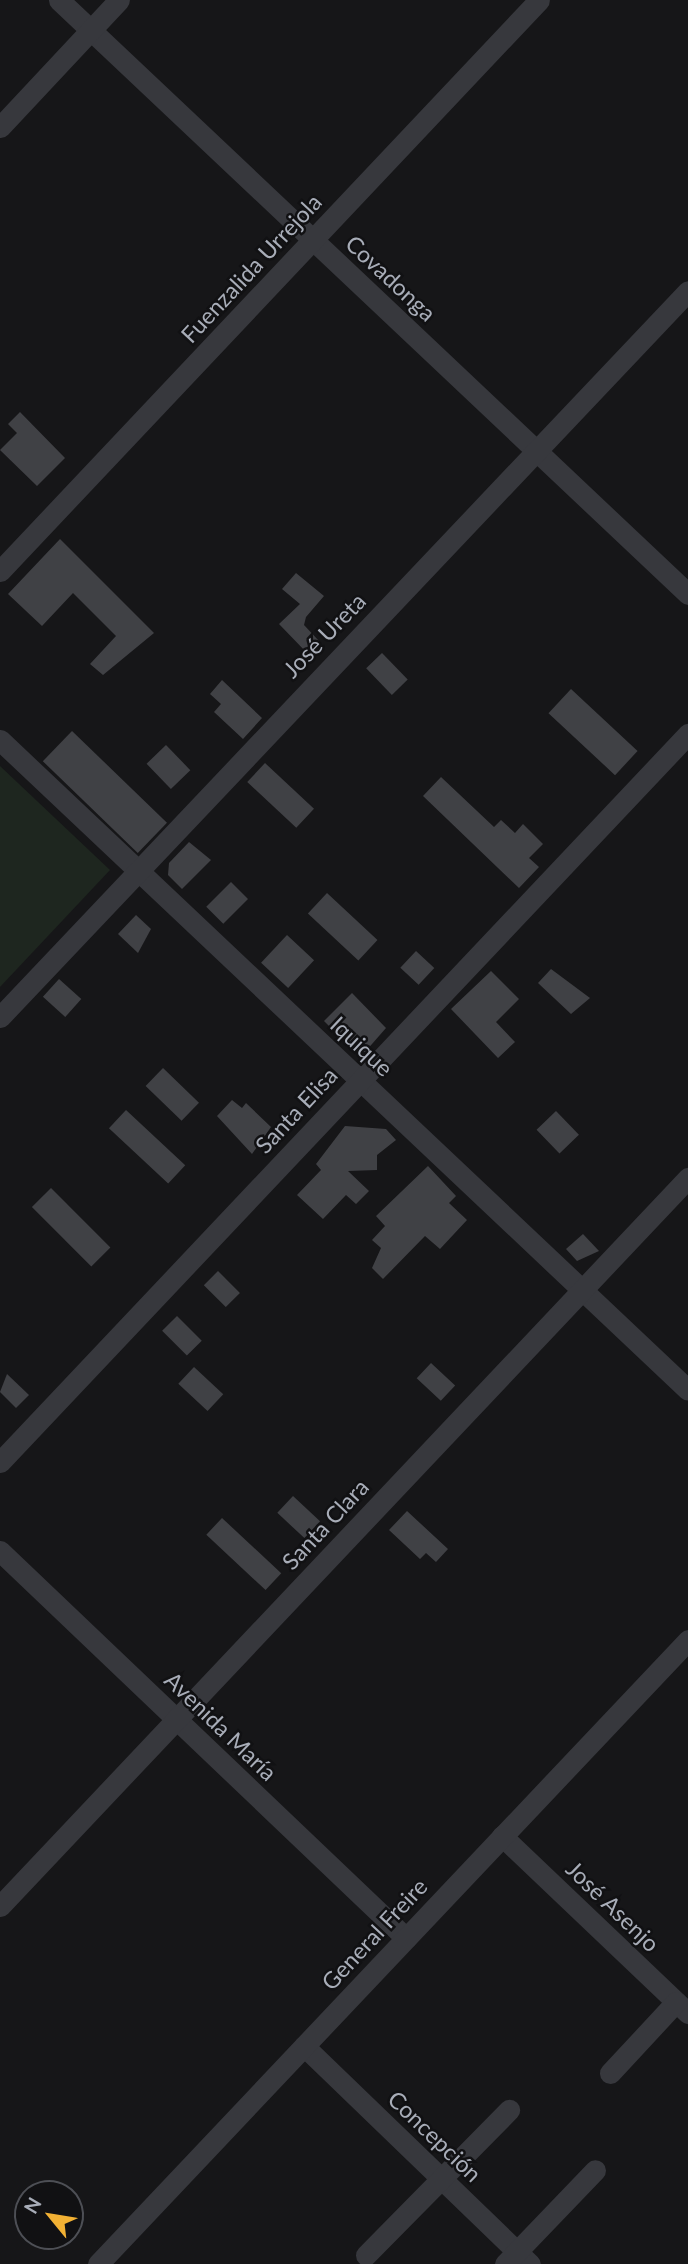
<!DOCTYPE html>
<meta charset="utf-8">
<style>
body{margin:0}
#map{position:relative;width:688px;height:2264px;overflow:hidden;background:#161618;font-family:Lato,sans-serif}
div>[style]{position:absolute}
.green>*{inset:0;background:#1e261f}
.building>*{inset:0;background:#404145;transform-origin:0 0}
.minor>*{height:21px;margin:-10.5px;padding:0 10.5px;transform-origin:10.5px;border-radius:10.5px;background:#37383d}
span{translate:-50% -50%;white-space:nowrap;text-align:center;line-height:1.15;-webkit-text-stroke:5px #111113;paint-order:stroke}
.street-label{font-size:23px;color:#a8adb8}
.north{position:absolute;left:14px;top:2180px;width:70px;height:70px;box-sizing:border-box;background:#111113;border:2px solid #4d4f55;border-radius:50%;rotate:300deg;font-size:19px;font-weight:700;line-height:28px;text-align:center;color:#a8adb8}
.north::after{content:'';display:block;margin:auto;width:24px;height:32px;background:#f2b134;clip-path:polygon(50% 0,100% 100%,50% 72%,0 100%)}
</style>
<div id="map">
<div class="green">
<i style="clip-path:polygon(0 766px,110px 870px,0 987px)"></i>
</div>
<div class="building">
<i style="clip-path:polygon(20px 412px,65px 458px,37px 486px,0 450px,17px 433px,8px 424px)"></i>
<i style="clip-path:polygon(60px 539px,154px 633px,103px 675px,90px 664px,116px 636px,73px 593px,42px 626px,8px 594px)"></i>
<i style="clip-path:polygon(296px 573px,324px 596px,306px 617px,304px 625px,319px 641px,307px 653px,279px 624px,300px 604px,282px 589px)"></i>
<i style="left:382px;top:653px;width:37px;height:22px;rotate:46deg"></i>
<i style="clip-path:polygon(222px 680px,262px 718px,243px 739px,214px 712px,221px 704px,210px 694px)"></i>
<i style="left:571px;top:689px;width:91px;height:33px;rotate:43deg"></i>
<i style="left:72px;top:731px;width:132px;height:42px;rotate:44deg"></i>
<i style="left:166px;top:745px;width:35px;height:27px;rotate:46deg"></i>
<i style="left:265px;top:763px;width:67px;height:26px;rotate:43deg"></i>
<i style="clip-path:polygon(441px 777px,494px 827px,501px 820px,515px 833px,523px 824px,543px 844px,529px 858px,539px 867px,519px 888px,423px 796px)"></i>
<i style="clip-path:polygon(189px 842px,211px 860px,182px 889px,168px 875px,169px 863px)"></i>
<i style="left:231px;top:882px;width:24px;height:35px;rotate:45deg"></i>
<i style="left:327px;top:893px;width:69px;height:28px;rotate:43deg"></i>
<i style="clip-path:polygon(136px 915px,151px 929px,138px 953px,118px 934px)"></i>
<i style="left:287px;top:935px;width:37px;height:38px;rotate:43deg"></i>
<i style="left:416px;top:951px;width:25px;height:23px;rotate:43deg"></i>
<i style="clip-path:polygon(551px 969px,590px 998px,571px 1014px,538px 983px)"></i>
<i style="clip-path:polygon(491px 971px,519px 999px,496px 1022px,515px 1042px,498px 1058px,451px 1009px)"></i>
<i style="left:59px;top:979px;width:30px;height:24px;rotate:42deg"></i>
<i style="clip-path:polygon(352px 993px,386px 1028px,365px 1052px,354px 1051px,324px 1021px)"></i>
<i style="left:163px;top:1068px;width:50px;height:25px;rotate:44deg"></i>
<i style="clip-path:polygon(232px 1100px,242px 1108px,246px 1103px,271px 1127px,252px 1154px,217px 1116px)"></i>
<i style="left:126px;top:1110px;width:81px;height:25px;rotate:43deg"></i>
<i style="left:556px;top:1111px;width:33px;height:27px;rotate:46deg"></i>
<i style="clip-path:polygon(345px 1126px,386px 1129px,396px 1140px,377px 1155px,377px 1170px,348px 1171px,369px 1191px,356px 1204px,346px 1195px,323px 1219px,297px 1195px,321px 1170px,316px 1164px)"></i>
<i style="clip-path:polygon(428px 1166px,456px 1196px,449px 1203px,467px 1220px,440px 1249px,425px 1236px,383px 1279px,372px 1268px,381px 1248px,372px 1240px,385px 1226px,376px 1216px)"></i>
<i style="left:51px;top:1188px;width:84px;height:27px;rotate:45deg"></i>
<i style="clip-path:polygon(583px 1234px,599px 1251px,577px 1261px,566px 1249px)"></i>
<i style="left:218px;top:1271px;width:31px;height:20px;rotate:45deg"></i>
<i style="left:177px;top:1316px;width:35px;height:21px;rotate:45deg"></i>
<i style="left:431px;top:1363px;width:33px;height:21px;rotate:43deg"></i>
<i style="left:194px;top:1367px;width:40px;height:23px;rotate:43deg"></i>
<i style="clip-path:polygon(7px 1374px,29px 1395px,16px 1408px,0 1392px)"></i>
<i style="left:293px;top:1496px;width:37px;height:23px;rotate:43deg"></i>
<i style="clip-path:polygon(407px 1511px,448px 1549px,436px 1562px,426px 1553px,420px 1559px,389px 1530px)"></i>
<i style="left:222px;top:1518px;width:81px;height:23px;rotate:43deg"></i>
</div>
<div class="minor">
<i style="left:59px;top:0;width:865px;rotate:43.36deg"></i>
<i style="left:0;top:127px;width:174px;rotate:-46.9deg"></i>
<i style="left:0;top:571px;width:785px;rotate:-46.65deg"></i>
<i style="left:0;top:740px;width:946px;rotate:43.37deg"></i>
<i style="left:0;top:1017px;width:1000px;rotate:-46.54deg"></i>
<i style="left:0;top:1462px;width:1002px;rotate:-46.62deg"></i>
<i style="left:0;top:1551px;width:561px;rotate:43.63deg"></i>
<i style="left:502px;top:1836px;width:257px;rotate:43.6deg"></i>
<i style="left:0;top:1906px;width:1002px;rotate:-46.62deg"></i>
<i style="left:304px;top:2046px;width:314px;rotate:44deg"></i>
<i style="left:610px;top:2073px;width:97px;rotate:-47.1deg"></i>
<i style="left:366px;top:2255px;width:204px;rotate:-45.4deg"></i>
<i style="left:98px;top:2264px;width:859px;rotate:-46.6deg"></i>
<i style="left:505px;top:2264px;width:130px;rotate:-46.2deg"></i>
</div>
<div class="street-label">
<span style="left:251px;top:268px;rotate:-47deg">Fuenzalida Urrejola</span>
<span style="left:391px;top:278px;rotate:43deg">Covadonga</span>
<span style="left:324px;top:635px;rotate:-46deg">José Ureta</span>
<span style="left:362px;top:1046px;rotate:43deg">Iquique</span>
<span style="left:296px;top:1110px;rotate:-47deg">Santa Elisa</span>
<span style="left:325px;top:1524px;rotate:-47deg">Santa Clara</span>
<span style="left:221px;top:1726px;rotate:44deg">Avenida María</span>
<span style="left:613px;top:1906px;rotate:44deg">José Asenjo</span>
<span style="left:374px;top:1934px;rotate:-47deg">General Freire</span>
<span style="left:435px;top:2136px;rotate:44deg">Concepción</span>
</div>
<div class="north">N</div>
</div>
